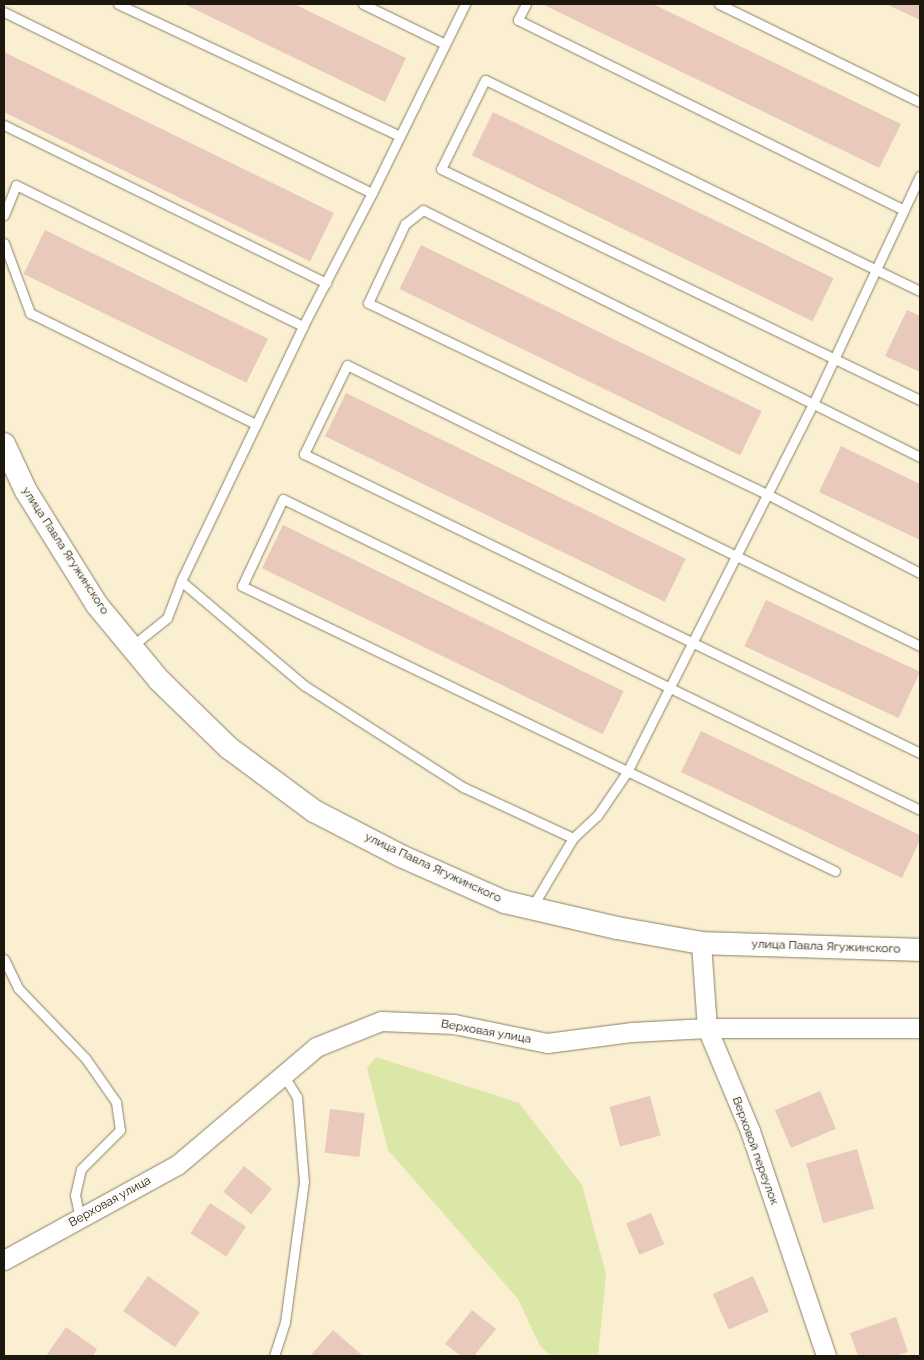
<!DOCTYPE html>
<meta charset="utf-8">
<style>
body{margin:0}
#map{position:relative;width:924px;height:1360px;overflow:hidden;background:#faefd1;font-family:Raleway,sans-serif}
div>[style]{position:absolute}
.green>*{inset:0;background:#dbe7a7}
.building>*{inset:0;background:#e9c9bc;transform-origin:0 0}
.roads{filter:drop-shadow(0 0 1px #8a8065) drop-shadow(0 0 1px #8a8065)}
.service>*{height:9px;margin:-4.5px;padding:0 4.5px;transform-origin:4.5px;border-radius:4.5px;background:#fff}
.minor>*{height:19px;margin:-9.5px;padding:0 9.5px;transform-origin:9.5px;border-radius:9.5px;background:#fff}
.tertiary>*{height:22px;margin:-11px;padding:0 11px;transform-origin:11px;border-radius:11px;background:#fff}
span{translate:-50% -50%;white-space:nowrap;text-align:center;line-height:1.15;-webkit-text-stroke:5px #fefcf6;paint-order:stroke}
.street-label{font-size:12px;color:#1c180d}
.frame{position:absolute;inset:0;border:5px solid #1c180d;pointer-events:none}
</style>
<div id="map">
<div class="green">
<i style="clip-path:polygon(376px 1057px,519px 1103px,582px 1185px,606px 1274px,598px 1356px,551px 1356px,540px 1346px,518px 1299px,388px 1150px,367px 1068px)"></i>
</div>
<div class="building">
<i style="clip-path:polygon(184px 4px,294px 4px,406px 58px,385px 102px)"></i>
<i style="clip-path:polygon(542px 4px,653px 4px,901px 124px,879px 168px)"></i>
<i style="clip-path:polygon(886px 4px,920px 4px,920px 20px)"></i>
<i style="left:4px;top:52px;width:367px;height:54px;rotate:26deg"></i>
<i style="left:493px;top:112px;width:379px;height:48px;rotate:26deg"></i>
<i style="left:45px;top:230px;width:248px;height:49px;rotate:26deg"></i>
<i style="left:421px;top:245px;width:379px;height:49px;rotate:26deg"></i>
<i style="clip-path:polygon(907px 310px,920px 316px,920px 372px,885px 356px)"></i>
<i style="left:346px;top:393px;width:378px;height:48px;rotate:26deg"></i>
<i style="clip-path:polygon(841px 446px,920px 484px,920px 540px,819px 492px)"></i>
<i style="left:283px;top:525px;width:379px;height:48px;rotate:26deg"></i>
<i style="left:766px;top:600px;width:170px;height:51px;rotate:25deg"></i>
<i style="clip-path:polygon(701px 731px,920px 835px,920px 840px,902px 878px,681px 772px)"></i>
<i style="left:820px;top:1091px;width:41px;height:49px;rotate:67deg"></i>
<i style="left:650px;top:1096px;width:41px;height:42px;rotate:75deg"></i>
<i style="left:330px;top:1109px;width:35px;height:44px;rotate:7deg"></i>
<i style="left:857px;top:1149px;width:62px;height:53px;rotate:74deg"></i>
<i style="left:244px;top:1166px;width:36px;height:33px;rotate:39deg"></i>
<i style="left:210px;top:1203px;width:43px;height:36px;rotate:33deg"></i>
<i style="left:651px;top:1213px;width:34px;height:27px;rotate:67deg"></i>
<i style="left:148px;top:1276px;width:63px;height:43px;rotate:35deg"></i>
<i style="left:753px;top:1276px;width:39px;height:44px;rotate:66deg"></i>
<i style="clip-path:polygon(472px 1310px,496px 1329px,474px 1356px,461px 1356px,445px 1344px)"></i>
<i style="clip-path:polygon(896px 1317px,908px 1352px,895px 1356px,858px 1356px,850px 1333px)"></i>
<i style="clip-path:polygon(66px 1327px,97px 1349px,93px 1356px,46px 1356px)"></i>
<i style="clip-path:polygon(333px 1330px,363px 1356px,311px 1355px)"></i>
</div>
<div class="roads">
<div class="service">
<i style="left:118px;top:4px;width:311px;rotate:25.1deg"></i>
<i style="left:363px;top:4px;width:91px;rotate:26deg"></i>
<i style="left:526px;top:4px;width:18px;rotate:117deg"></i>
<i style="left:518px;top:20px;width:430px;rotate:26.2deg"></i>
<i style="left:719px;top:4px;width:224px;rotate:26deg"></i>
<i style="left:4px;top:12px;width:410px;rotate:26.2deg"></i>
<i style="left:4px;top:125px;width:359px;rotate:26.1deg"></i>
<i style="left:4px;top:215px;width:32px;rotate:-68deg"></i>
<i style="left:16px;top:185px;width:320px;rotate:26.2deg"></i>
<i style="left:4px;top:243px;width:75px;rotate:69.6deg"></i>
<i style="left:30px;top:313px;width:252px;rotate:26.2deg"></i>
<i style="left:920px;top:291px;width:483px;rotate:-154.1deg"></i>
<i style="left:485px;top:80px;width:99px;rotate:116.3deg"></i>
<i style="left:441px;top:169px;width:532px;rotate:25.75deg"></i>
<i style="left:920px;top:457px;width:555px;rotate:-153.57deg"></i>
<i style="left:423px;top:210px;width:23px;rotate:142deg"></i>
<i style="left:405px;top:224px;width:87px;rotate:115.1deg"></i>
<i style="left:368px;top:303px;width:442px;rotate:25.6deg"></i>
<i style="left:767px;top:494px;width:172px;rotate:27.3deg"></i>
<i style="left:181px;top:581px;width:162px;rotate:40.3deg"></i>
<i style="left:305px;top:686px;width:188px;rotate:32.6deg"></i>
<i style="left:463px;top:787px;width:121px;rotate:24.9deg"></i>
<i style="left:573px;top:838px;width:33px;rotate:-43deg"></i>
<i style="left:597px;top:816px;width:53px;rotate:-55.7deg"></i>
<i style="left:627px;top:772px;width:412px;rotate:-63.2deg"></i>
<i style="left:813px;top:404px;width:252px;rotate:-64.9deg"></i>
<i style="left:132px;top:646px;width:45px;rotate:-38.7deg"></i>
<i style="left:167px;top:618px;width:40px;rotate:-69deg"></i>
<i style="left:181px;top:581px;width:283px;rotate:-64.4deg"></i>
<i style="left:303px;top:326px;width:150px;rotate:-62.6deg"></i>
<i style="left:372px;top:193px;width:211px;rotate:-63.8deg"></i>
<i style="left:920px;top:646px;width:638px;rotate:-153.88deg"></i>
<i style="left:347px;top:365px;width:99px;rotate:115.8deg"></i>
<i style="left:304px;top:454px;width:685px;rotate:25.89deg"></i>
<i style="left:835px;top:871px;width:658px;rotate:-154.33deg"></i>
<i style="left:242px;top:586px;width:96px;rotate:-64.8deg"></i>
<i style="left:283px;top:499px;width:709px;rotate:26.02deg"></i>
<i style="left:532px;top:907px;width:80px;rotate:-59.3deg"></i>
<i style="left:4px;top:959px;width:32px;rotate:64deg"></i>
<i style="left:18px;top:988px;width:98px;rotate:46.2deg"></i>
<i style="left:86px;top:1059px;width:52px;rotate:55.1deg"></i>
<i style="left:116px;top:1102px;width:28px;rotate:82deg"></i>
<i style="left:120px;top:1130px;width:55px;rotate:135deg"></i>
<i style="left:81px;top:1169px;width:27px;rotate:103deg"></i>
<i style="left:75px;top:1195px;width:24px;rotate:78deg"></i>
<i style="left:274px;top:1356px;width:36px;rotate:-72deg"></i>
<i style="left:285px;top:1322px;width:141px;rotate:-82.3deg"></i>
<i style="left:304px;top:1182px;width:85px;rotate:-94.7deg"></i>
<i style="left:297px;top:1097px;width:26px;rotate:-122deg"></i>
</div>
<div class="minor">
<i style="left:701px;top:943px;width:85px;rotate:86deg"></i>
<i style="left:707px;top:1028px;width:112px;rotate:67.3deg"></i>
<i style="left:750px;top:1131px;width:237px;rotate:71.3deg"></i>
<i style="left:4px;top:1260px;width:197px;rotate:-28.8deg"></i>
<i style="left:177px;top:1165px;width:182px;rotate:-40.3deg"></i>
<i style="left:316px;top:1047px;width:70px;rotate:-21.8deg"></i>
<i style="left:381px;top:1021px;width:73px;rotate:2.4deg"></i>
<i style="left:454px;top:1024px;width:95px;rotate:11.5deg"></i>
<i style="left:547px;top:1043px;width:86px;rotate:-7.4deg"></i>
<i style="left:632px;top:1032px;width:75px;rotate:-3.1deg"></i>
<i style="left:707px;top:1028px;width:213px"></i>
</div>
<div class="tertiary">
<i style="left:4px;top:444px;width:52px;rotate:64.9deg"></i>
<i style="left:26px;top:491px;width:134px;rotate:58.1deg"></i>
<i style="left:97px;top:605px;width:97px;rotate:50.4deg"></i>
<i style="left:159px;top:680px;width:98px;rotate:44.2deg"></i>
<i style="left:229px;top:748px;width:106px;rotate:36.5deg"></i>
<i style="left:314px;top:811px;width:98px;rotate:27.3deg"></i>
<i style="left:401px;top:856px;width:114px;rotate:23.9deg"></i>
<i style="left:505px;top:902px;width:115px;rotate:13.1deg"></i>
<i style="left:617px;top:928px;width:85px;rotate:10.1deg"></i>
<i style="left:701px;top:943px;width:219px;rotate:1.8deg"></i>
</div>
</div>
<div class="street-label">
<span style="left:65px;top:551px;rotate:57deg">улица Павла Ягужинского</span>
<span style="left:433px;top:868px;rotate:25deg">улица Павла Ягужинского</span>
<span style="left:826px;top:947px;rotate:2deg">улица Павла Ягужинского</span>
<span style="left:486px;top:1032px;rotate:10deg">Верховая улица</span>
<span style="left:755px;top:1151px;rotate:70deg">Верховой переулок</span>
<span style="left:110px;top:1202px;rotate:-29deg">Верховая улица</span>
</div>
<div class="frame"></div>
</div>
